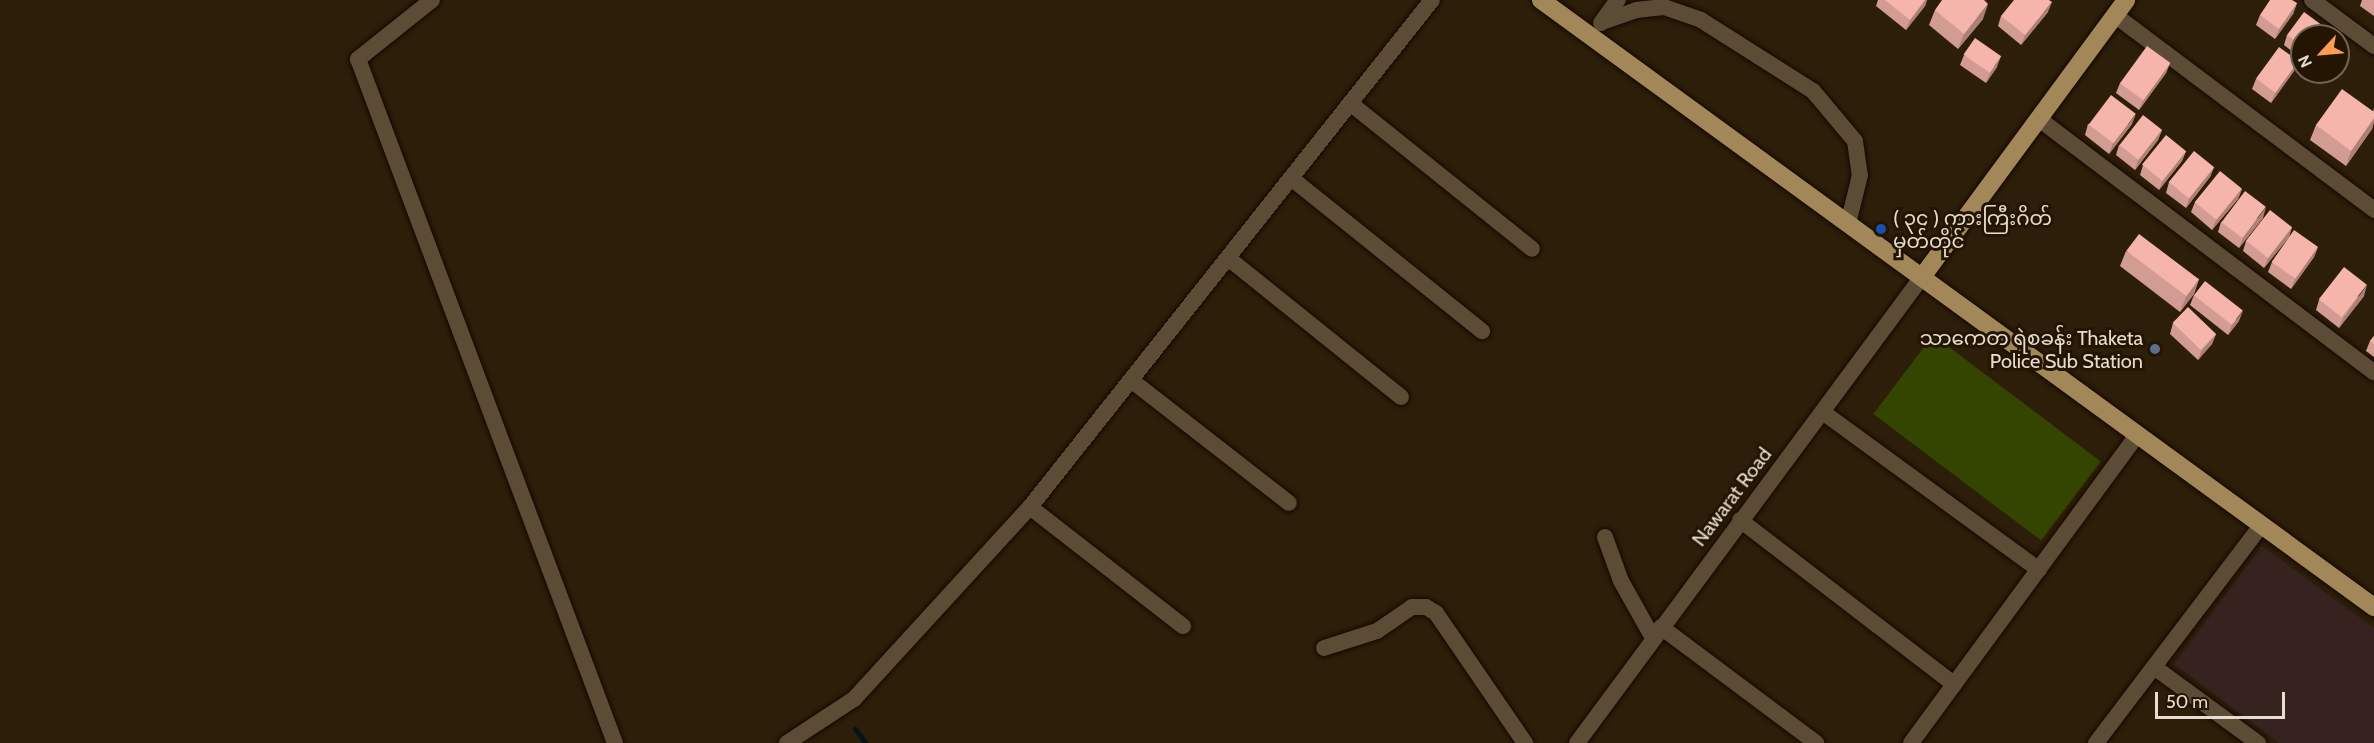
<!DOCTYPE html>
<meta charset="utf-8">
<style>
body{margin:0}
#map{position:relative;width:2374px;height:743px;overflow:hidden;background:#2d1e09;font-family:Cabin,"Noto Sans Myanmar",sans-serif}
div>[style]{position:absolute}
.education>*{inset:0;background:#36231f}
.green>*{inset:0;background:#334500;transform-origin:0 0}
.stream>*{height:5px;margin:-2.5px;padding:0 2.5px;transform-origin:2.5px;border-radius:2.5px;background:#041319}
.roads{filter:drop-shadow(0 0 2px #140700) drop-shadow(0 0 2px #140700)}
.minor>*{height:16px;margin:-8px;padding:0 8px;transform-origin:8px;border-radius:8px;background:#5c4b35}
.major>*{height:18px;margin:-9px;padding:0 9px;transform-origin:9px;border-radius:9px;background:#a28758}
.wall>*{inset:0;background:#d39c92}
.shaded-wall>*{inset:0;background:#ac7f77}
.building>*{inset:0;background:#f5b5aa;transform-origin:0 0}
.dots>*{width:16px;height:16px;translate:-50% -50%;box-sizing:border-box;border:3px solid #231502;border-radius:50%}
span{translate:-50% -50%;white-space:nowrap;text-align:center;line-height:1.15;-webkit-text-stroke:6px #231502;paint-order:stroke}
.poi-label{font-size:20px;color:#e6dccf}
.left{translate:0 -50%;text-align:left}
.right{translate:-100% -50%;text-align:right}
.street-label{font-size:20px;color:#e6dccf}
.north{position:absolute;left:2290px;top:24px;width:60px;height:60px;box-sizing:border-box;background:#231502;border:2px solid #716554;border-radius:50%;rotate:244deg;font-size:16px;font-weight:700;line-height:24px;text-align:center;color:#e6dccf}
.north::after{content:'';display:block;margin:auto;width:21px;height:27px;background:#fd9c55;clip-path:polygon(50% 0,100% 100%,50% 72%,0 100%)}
.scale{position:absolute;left:2155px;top:692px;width:130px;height:27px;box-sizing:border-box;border:3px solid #e6dccf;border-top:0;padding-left:8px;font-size:18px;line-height:21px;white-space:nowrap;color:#e6dccf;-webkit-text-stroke:4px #231502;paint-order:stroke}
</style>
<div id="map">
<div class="education">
<i style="clip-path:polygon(2262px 546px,2374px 628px,2374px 743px,2279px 743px,2174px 664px)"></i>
</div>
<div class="green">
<i style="left:1933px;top:335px;width:210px;height:99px;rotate:37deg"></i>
</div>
<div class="stream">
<i style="left:855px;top:729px;width:18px;rotate:52deg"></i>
</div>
<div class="roads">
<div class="minor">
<i style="left:432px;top:0;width:95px;rotate:141.4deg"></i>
<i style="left:358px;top:59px;width:731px;rotate:69.41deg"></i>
<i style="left:2312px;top:0;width:77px;rotate:36.6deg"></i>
<i style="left:2116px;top:16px;width:323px;rotate:36.9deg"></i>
<i style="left:1602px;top:22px;width:36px;rotate:-19deg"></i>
<i style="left:1636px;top:10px;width:28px;rotate:-6deg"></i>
<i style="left:1664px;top:7px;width:39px;rotate:19deg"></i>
<i style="left:1701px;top:20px;width:133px;rotate:32.4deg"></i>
<i style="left:1813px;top:91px;width:65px;rotate:50deg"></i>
<i style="left:1855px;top:141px;width:34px;rotate:82deg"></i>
<i style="left:1860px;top:175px;width:50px;rotate:103.8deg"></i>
<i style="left:1601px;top:23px;width:29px;rotate:-54deg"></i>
<i style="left:1350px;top:103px;width:233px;rotate:38.7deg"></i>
<i style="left:2039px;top:119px;width:420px;rotate:37.1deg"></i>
<i style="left:1291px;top:178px;width:245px;rotate:38.7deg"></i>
<i style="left:1228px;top:258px;width:222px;rotate:38.8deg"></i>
<i style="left:1131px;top:380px;width:200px;rotate:37.9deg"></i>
<i style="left:1824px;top:413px;width:266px;rotate:36.1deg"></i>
<i style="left:1030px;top:507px;width:194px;rotate:37.9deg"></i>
<i style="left:1740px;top:520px;width:270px;rotate:37.5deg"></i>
<i style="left:1605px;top:537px;width:47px;rotate:70deg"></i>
<i style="left:1621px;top:581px;width:65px;rotate:60.7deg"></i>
<i style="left:1661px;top:627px;width:194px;rotate:36.8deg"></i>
<i style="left:1324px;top:648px;width:56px;rotate:-17.8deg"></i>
<i style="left:1377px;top:631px;width:42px;rotate:-34.4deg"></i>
<i style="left:1412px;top:607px;width:14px"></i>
<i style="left:1426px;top:607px;width:12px;rotate:31deg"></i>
<i style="left:1436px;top:613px;width:158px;rotate:55.6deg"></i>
<i style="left:2154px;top:667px;width:129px;rotate:36.2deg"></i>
<i style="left:787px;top:743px;width:80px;rotate:-33.3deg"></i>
<i style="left:854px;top:699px;width:260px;rotate:-47.5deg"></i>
<i style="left:1030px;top:507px;width:647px;rotate:-51.59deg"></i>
<i style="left:1577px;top:743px;width:580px;rotate:-53.49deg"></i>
<i style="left:1911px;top:743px;width:383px;rotate:-53.7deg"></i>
<i style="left:2096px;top:743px;width:273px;rotate:-52.8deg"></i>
</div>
<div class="major">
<i style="left:1541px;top:0;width:1031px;rotate:36.08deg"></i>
<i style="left:1922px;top:277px;width:344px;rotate:-53.6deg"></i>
</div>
</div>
<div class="wall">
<i style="clip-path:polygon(1878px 0,1927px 0,1925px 6px,1906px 30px,1876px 6px)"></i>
<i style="clip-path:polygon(2362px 0,2374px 0,2374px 16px,2360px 6px)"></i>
<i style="clip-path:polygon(2297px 3px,2293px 14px,2275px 39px,2256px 25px,2260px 15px)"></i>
<i style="clip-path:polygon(1935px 10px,1983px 19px,1958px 49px,1929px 25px)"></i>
<i style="clip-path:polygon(2048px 12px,2021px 45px,1998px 26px,2001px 16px)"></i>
<i style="clip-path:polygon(2287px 35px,2302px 36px,2302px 59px,2284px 45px)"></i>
<i style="clip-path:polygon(1964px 55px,1997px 67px,1986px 83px,1960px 65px)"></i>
<i style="clip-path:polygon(2298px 61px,2294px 71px,2271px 103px,2252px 89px,2256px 79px)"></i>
<i style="clip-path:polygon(2170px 63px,2166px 73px,2139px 110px,2116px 93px,2120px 83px)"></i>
<i style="clip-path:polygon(2374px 108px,2374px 122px,2372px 129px,2346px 166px,2310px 140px,2316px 125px,2373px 111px)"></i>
<i style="clip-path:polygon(2088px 124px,2132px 124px,2109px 154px,2085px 135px)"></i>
<i style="clip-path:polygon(2162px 130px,2158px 140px,2135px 170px,2116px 155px,2119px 145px)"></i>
<i style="clip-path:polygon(2186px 151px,2182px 161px,2159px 190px,2140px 175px,2143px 165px)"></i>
<i style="clip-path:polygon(2214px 167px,2210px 177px,2186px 208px,2166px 193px,2169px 182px)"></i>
<i style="clip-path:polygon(2242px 189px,2238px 199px,2212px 230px,2191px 212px,2195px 202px)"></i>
<i style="clip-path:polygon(2263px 218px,2239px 248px,2218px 232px,2221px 222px)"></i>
<i style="clip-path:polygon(2292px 227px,2289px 237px,2264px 268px,2243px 251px,2246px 241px)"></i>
<i style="clip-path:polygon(2318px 247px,2314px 257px,2291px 289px,2268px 272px,2272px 262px)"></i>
<i style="clip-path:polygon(2126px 251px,2199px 279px,2194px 294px,2180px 312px,2120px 266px)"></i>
<i style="clip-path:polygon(2194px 295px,2239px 321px,2228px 335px,2190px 305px)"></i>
<i style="clip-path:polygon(2364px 296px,2339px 328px,2316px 310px,2319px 300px)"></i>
<i style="clip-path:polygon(2173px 323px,2216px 334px,2212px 344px,2198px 360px,2170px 334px)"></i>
<i style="clip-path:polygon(2374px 336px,2374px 357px,2366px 351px,2370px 341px)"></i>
</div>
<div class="shaded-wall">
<i style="clip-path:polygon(1925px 0,1927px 0,1925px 6px,1906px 30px,1910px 20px)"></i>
<i style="clip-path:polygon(2052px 2px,2048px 12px,2021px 45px,2025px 35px)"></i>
<i style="clip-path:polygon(2297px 3px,2293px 14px,2275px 39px,2279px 29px)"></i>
<i style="clip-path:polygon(1988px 4px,1983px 19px,1958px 49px,1964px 34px)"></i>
<i style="clip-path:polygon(2323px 26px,2319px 36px,2316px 36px)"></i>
<i style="clip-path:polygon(2001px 56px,1997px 67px,1986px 83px,1990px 73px)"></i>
<i style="clip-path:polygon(2298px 61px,2294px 71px,2271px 103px,2275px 93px)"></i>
<i style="clip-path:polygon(2170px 63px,2166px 73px,2139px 110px,2143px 100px)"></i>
<i style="clip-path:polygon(2136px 114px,2132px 124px,2109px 154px,2113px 143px)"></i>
<i style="clip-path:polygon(2374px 118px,2374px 122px,2372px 129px,2346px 166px,2351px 151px)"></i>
<i style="clip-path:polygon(2162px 130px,2158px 140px,2135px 170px,2138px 160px)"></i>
<i style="clip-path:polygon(2186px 151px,2182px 161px,2159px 190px,2163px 180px)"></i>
<i style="clip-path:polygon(2214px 167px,2210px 177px,2186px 208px,2189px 198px)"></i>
<i style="clip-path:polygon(2242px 189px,2238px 199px,2212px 230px,2216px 220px)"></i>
<i style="clip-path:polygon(2266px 207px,2263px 218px,2239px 248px,2243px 238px)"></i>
<i style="clip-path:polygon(2292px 227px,2289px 237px,2264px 268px,2268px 258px)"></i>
<i style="clip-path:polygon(2318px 247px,2314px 257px,2291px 289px,2295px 279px)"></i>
<i style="clip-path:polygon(2199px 279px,2194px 294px,2180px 312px,2186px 297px)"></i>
<i style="clip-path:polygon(2367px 285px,2364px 296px,2339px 328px,2343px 318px)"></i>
<i style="clip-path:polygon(2243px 311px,2239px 321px,2228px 335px,2232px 325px)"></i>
<i style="clip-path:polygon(2216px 334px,2212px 344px,2198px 360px,2202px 350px)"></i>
</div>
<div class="building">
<i style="clip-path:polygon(1885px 0,1925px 0,1910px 20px)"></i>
<i style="clip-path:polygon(1942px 0,1984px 0,1988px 4px,1964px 34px,1935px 10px)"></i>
<i style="clip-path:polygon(2014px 0,2049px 0,2052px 2px,2025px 35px,2001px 16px)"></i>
<i style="clip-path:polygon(2270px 0,2292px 0,2297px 3px,2279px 29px,2260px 15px)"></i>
<i style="clip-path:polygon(2304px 12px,2323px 26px,2316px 36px,2302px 36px,2302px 46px,2287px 35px)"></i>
<i style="left:1975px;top:38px;width:32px;height:20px;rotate:35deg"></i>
<i style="left:2147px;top:46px;width:29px;height:46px;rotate:36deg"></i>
<i style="left:2279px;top:47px;width:24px;height:39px;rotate:36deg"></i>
<i style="clip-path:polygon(2342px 89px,2374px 112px,2374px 118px,2351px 151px,2316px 125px)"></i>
<i style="left:2111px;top:95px;width:31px;height:37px;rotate:37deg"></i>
<i style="left:2143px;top:115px;width:24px;height:38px;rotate:38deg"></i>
<i style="left:2166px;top:135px;width:26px;height:38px;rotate:39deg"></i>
<i style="left:2194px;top:151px;width:26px;height:40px;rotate:39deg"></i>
<i style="left:2220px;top:171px;width:28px;height:40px;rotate:39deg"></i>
<i style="left:2245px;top:191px;width:26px;height:39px;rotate:37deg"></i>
<i style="left:2270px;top:210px;width:28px;height:39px;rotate:38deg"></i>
<i style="left:2294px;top:230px;width:29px;height:39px;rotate:35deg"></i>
<i style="left:2139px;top:234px;width:75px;height:21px;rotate:37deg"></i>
<i style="left:2344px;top:267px;width:29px;height:41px;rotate:38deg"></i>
<i style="left:2205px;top:281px;width:48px;height:18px;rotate:38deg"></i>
<i style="left:2188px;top:307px;width:39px;height:22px;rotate:44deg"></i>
<i style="clip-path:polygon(2374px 336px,2374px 344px,2370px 341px)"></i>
</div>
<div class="dots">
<i style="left:1881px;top:229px;background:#1a4fb4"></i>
<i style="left:2155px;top:349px;background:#5c6f8a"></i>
</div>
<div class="poi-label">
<span class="left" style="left:1893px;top:230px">( ၃၄ ) ကားကြီးဂိတ်<br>မှတ်တိုင်</span>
<span class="right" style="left:2143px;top:350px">သာကေတ ရဲစခန်း Thaketa<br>Police Sub Station</span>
</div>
<div class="street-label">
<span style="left:1732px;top:497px;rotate:-53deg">Nawarat Road</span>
</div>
<div class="north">N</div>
<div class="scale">50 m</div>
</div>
